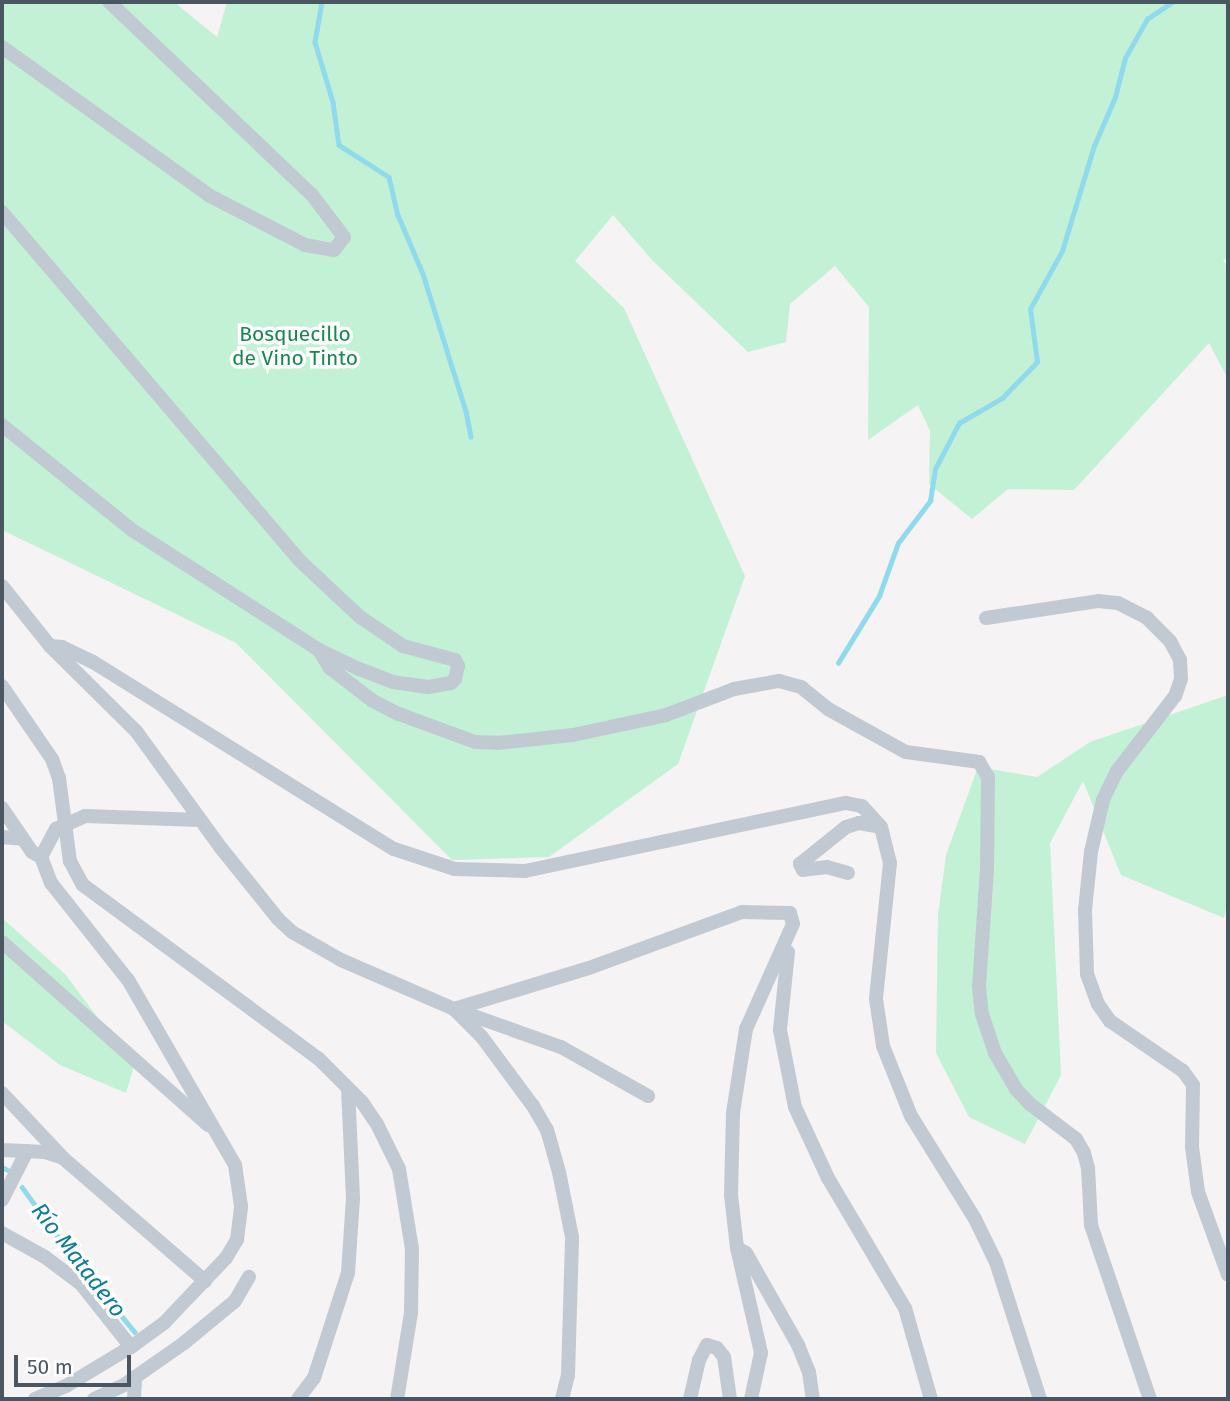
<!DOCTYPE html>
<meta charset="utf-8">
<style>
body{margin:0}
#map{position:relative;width:1230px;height:1401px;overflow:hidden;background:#f5f3f3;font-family:"Fira Sans",sans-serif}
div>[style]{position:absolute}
.green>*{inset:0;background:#c3f1d5}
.stream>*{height:4.5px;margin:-2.25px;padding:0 2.25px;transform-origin:2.25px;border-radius:2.25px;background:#90daee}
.minor>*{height:14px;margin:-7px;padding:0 7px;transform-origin:7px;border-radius:7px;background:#c1cad2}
span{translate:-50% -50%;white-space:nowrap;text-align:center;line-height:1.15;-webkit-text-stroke:7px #fff;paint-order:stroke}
.park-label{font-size:21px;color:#17864f}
.water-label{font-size:23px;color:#0c7c9b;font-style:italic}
.frame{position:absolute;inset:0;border:4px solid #4a5661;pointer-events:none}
.scale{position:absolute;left:14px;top:1355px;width:117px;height:32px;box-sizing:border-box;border:4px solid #4a5661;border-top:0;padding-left:9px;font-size:21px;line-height:24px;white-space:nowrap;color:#4a5661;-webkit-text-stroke:5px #fff;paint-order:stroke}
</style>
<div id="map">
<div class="green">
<i style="clip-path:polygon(2px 2px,174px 2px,217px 37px,227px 2px,1228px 2px,1228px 260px,1223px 259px,1228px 269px,1228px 379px,1209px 343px,1074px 490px,1008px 489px,972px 519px,929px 484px,930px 431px,918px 405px,868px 440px,869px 307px,835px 266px,790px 304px,786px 342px,748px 352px,652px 260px,613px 215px,575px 261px,624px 308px,745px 576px,678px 764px,549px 857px,452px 860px,236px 643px,2px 530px)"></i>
<i style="clip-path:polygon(1228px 695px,1228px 899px,1224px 918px,1121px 875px,1083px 781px,1050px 843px,1061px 1075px,1025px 1144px,969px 1117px,936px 1053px,938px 915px,946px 855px,978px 767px,1037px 777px,1090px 742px)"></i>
<i style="clip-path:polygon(2px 918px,65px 974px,134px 1066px,126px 1093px,60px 1065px,2px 1021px)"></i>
</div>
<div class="stream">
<i style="left:322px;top:2px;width:41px;rotate:99.9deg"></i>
<i style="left:315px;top:42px;width:63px;rotate:73.3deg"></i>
<i style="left:333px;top:102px;width:43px;rotate:82.1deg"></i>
<i style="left:339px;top:145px;width:59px;rotate:32.6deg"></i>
<i style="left:389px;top:177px;width:39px;rotate:77deg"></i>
<i style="left:398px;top:215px;width:64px;rotate:67deg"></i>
<i style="left:423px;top:274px;width:144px;rotate:72.6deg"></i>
<i style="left:466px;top:411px;width:26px;rotate:79deg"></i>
<i style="left:838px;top:663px;width:79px;rotate:-58.5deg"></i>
<i style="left:879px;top:596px;width:56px;rotate:-70.3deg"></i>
<i style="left:898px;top:543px;width:53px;rotate:-52.7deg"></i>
<i style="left:930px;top:501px;width:32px;rotate:-81deg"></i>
<i style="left:935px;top:469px;width:52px;rotate:-62.4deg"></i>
<i style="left:959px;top:423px;width:50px;rotate:-30.2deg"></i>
<i style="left:1002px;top:398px;width:50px;rotate:-45.8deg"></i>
<i style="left:1037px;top:362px;width:53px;rotate:-97.5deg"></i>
<i style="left:1030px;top:309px;width:66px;rotate:-61.1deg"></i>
<i style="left:1062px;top:251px;width:110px;rotate:-73.1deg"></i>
<i style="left:1094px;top:146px;width:53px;rotate:-66.8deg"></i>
<i style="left:1115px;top:97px;width:40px;rotate:-75.6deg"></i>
<i style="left:1125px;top:58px;width:45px;rotate:-60.6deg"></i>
<i style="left:1147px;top:19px;width:30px;rotate:-34deg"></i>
<i style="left:2px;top:1167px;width:7px;rotate:27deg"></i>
<i style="left:22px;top:1187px;width:82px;rotate:54deg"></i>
<i style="left:70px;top:1253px;width:102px;rotate:50.6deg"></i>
</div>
<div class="minor">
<i style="left:2px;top:47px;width:256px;rotate:35.6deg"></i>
<i style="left:210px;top:196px;width:107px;rotate:27.3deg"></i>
<i style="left:305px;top:245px;width:29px;rotate:10deg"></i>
<i style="left:334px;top:250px;width:16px;rotate:-52deg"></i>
<i style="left:344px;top:237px;width:53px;rotate:-127.3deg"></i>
<i style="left:312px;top:195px;width:280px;rotate:-136.4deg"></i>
<i style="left:2px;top:212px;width:458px;rotate:49.5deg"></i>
<i style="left:299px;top:560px;width:83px;rotate:43.1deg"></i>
<i style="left:360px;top:617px;width:52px;rotate:34deg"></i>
<i style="left:403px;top:646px;width:54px;rotate:15.1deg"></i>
<i style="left:455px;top:660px;width:7px;rotate:63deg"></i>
<i style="left:458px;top:666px;width:13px;rotate:103deg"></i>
<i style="left:455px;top:679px;width:6px;rotate:135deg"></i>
<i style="left:451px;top:683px;width:23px;rotate:170deg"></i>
<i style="left:428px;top:687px;width:35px;rotate:-172deg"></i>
<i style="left:393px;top:682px;width:36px;rotate:-159deg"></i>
<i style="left:359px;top:669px;width:44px;rotate:-154.6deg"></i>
<i style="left:319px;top:650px;width:222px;rotate:-147.3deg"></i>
<i style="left:132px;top:530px;width:167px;rotate:-141.1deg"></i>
<i style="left:2px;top:586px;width:77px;rotate:51.3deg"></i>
<i style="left:50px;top:646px;width:121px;rotate:44.7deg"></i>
<i style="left:136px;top:731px;width:145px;rotate:54deg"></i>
<i style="left:221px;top:848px;width:91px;rotate:51.2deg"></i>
<i style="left:278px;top:919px;width:19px;rotate:43deg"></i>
<i style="left:292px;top:932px;width:56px;rotate:29.7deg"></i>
<i style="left:341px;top:960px;width:123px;rotate:23.4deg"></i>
<i style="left:454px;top:1009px;width:114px;rotate:19.6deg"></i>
<i style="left:561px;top:1047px;width:100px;rotate:29.4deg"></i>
<i style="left:986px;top:618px;width:113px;rotate:-8.6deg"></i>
<i style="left:1098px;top:601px;width:20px;rotate:6deg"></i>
<i style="left:1118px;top:603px;width:33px;rotate:27deg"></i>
<i style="left:1147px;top:618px;width:33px;rotate:45deg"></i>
<i style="left:1170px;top:641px;width:21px;rotate:62deg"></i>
<i style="left:1180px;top:660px;width:19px;rotate:87deg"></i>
<i style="left:1181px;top:679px;width:18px;rotate:109deg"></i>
<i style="left:1175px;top:696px;width:95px;rotate:127.7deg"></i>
<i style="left:1117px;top:771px;width:32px;rotate:116deg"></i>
<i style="left:1103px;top:800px;width:53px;rotate:103deg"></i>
<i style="left:1091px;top:852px;width:58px;rotate:95.9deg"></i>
<i style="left:1085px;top:910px;width:64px;rotate:88.2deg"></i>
<i style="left:1087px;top:974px;width:32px;rotate:70deg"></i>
<i style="left:1098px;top:1004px;width:21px;rotate:55deg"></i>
<i style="left:1110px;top:1021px;width:88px;rotate:34.4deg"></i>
<i style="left:1183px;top:1071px;width:17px;rotate:54deg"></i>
<i style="left:1193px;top:1085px;width:62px;rotate:90.9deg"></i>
<i style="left:1192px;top:1147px;width:45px;rotate:82.4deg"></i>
<i style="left:1198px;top:1192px;width:88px;rotate:70.1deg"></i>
<i style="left:50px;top:646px;width:12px;rotate:5deg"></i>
<i style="left:62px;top:647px;width:34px;rotate:26deg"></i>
<i style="left:93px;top:662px;width:354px;rotate:31.9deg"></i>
<i style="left:394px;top:849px;width:64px;rotate:18.2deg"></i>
<i style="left:455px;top:869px;width:70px;rotate:1.6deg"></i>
<i style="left:525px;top:871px;width:328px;rotate:-12deg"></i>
<i style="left:846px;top:803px;width:16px;rotate:11deg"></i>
<i style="left:862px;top:806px;width:28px;rotate:48deg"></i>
<i style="left:319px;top:650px;width:21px;rotate:59deg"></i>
<i style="left:330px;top:668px;width:54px;rotate:37.5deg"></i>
<i style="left:373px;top:701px;width:29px;rotate:27deg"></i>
<i style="left:399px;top:714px;width:81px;rotate:20.2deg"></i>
<i style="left:475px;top:742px;width:23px;rotate:2deg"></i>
<i style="left:498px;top:743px;width:75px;rotate:-6.1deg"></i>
<i style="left:573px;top:735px;width:95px;rotate:-12.1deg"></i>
<i style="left:666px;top:715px;width:73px;rotate:-20.9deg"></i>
<i style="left:734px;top:689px;width:46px;rotate:-10.1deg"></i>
<i style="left:779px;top:681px;width:23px;rotate:15deg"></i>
<i style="left:801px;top:687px;width:35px;rotate:39deg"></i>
<i style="left:828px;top:709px;width:89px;rotate:28.9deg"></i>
<i style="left:906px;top:752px;width:74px;rotate:7.8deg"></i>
<i style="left:979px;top:762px;width:17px;rotate:59deg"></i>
<i style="left:988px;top:777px;width:92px;rotate:90.6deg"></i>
<i style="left:987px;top:869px;width:118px;rotate:93.9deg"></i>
<i style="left:979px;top:987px;width:27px;rotate:84deg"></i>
<i style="left:982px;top:1014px;width:41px;rotate:71.6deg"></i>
<i style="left:995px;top:1053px;width:42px;rotate:59.7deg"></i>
<i style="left:1016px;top:1089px;width:21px;rotate:47deg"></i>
<i style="left:1030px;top:1104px;width:58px;rotate:37.3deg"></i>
<i style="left:1076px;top:1139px;width:16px;rotate:60deg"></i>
<i style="left:1084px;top:1153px;width:16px;rotate:75deg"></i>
<i style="left:1088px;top:1168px;width:57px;rotate:87deg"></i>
<i style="left:1091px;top:1225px;width:184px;rotate:71.3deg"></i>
<i style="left:2px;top:686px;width:88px;rotate:55.6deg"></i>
<i style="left:52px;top:759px;width:20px;rotate:70deg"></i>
<i style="left:59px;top:778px;width:84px;rotate:82.5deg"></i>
<i style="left:70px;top:861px;width:27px;rotate:62deg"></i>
<i style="left:83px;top:885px;width:292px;rotate:36.4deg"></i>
<i style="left:318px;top:1058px;width:62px;rotate:45deg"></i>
<i style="left:362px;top:1102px;width:27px;rotate:56deg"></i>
<i style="left:377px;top:1124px;width:50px;rotate:63.9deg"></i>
<i style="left:399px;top:1169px;width:81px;rotate:80.8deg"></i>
<i style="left:412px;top:1249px;width:64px;rotate:90.9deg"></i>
<i style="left:411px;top:1313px;width:87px;rotate:99.2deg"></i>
<i style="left:2px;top:808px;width:53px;rotate:55.7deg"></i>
<i style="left:32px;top:852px;width:10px;rotate:29deg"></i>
<i style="left:2px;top:837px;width:21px;rotate:5deg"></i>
<i style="left:848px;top:873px;width:22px;rotate:-164deg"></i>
<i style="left:827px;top:867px;width:24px;rotate:173deg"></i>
<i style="left:803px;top:870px;width:7px;rotate:-117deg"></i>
<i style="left:800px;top:864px;width:59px;rotate:-38.8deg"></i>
<i style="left:846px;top:827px;width:14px;rotate:-17deg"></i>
<i style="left:859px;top:823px;width:22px;rotate:10deg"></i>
<i style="left:881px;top:827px;width:37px;rotate:76deg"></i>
<i style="left:890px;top:863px;width:137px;rotate:95.9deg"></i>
<i style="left:876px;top:999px;width:48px;rotate:81.5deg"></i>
<i style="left:883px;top:1046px;width:75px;rotate:68.2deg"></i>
<i style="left:911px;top:1116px;width:121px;rotate:58.1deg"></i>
<i style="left:975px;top:1219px;width:48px;rotate:64deg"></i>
<i style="left:996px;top:1262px;width:144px;rotate:72.2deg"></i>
<i style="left:2px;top:942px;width:276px;rotate:41.6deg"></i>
<i style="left:788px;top:952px;width:78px;rotate:95.9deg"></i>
<i style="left:780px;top:1030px;width:78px;rotate:79deg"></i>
<i style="left:795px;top:1107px;width:78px;rotate:65.1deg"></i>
<i style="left:828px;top:1178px;width:151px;rotate:59.4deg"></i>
<i style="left:905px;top:1308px;width:95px;rotate:74.1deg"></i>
<i style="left:2px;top:1093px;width:88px;rotate:46.8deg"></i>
<i style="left:2px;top:1150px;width:43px;rotate:2.7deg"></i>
<i style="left:45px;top:1152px;width:19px;rotate:18deg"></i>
<i style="left:63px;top:1158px;width:188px;rotate:40.9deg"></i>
<i style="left:2px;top:1200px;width:55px;rotate:-63deg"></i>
<i style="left:2px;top:1233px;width:49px;rotate:29.2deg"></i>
<i style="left:45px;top:1257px;width:45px;rotate:36.9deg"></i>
<i style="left:81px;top:1284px;width:80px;rotate:51.6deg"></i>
<i style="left:737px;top:1248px;width:10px;rotate:29deg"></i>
<i style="left:746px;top:1253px;width:106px;rotate:60.5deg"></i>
<i style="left:798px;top:1345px;width:29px;rotate:68deg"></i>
<i style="left:809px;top:1372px;width:27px;rotate:82deg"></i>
<i style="left:35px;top:1399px;width:34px;rotate:-23deg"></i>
<i style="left:66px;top:1386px;width:76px;rotate:-31deg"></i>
<i style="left:131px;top:1347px;width:41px;rotate:-36deg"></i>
<i style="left:164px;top:1323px;width:90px;rotate:-46.4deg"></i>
<i style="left:226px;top:1258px;width:21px;rotate:-59deg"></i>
<i style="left:237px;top:1240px;width:34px;rotate:-83deg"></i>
<i style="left:241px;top:1206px;width:41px;rotate:-98.3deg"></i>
<i style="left:235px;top:1165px;width:214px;rotate:-120deg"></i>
<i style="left:128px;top:980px;width:124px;rotate:-128.4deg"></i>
<i style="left:51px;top:883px;width:28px;rotate:-111deg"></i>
<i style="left:41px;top:857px;width:32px;rotate:-62deg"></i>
<i style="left:56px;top:829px;width:32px;rotate:-24deg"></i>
<i style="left:85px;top:816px;width:115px;rotate:2deg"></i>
<i style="left:94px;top:1399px;width:33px;rotate:-25deg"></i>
<i style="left:124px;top:1385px;width:73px;rotate:-35deg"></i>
<i style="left:184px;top:1343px;width:66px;rotate:-39.5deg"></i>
<i style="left:235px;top:1301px;width:28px;rotate:-60deg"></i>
<i style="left:134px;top:1399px;width:22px;rotate:-87deg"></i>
<i style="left:298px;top:1399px;width:26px;rotate:-53deg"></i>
<i style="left:314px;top:1378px;width:110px;rotate:-72.1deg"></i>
<i style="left:348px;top:1273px;width:75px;rotate:-86.2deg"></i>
<i style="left:353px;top:1198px;width:110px;rotate:-92.6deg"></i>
<i style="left:562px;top:1399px;width:25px;rotate:-76deg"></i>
<i style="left:568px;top:1375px;width:138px;rotate:-88.3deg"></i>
<i style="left:572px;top:1237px;width:66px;rotate:-101.3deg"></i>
<i style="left:559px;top:1172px;width:44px;rotate:-105.9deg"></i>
<i style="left:547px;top:1130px;width:28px;rotate:-120deg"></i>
<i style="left:533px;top:1106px;width:86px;rotate:-126.5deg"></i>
<i style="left:482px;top:1037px;width:40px;rotate:-135deg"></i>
<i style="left:454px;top:1009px;width:141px;rotate:-16.9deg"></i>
<i style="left:589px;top:968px;width:163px;rotate:-20.1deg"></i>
<i style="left:742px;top:912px;width:48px;rotate:1.2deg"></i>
<i style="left:790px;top:913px;width:11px;rotate:75deg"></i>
<i style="left:793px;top:924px;width:115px;rotate:114.1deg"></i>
<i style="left:746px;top:1029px;width:85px;rotate:98.8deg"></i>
<i style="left:733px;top:1113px;width:82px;rotate:91.4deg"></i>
<i style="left:731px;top:1195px;width:53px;rotate:83.5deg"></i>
<i style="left:737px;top:1248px;width:108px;rotate:77.1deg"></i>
<i style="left:761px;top:1353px;width:47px;rotate:102.3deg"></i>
<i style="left:690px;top:1399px;width:40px;rotate:-77deg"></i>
<i style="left:699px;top:1360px;width:17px;rotate:-62deg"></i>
<i style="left:707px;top:1345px;width:10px;rotate:17deg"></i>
<i style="left:717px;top:1348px;width:11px;rotate:52deg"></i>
<i style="left:724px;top:1357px;width:42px;rotate:81.9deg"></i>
</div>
<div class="park-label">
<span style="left:295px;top:346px">Bosquecillo<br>de Vino Tinto</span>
</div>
<div class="water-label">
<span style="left:79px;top:1260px;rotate:52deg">Río Matadero</span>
</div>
<div class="frame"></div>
<div class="scale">50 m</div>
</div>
